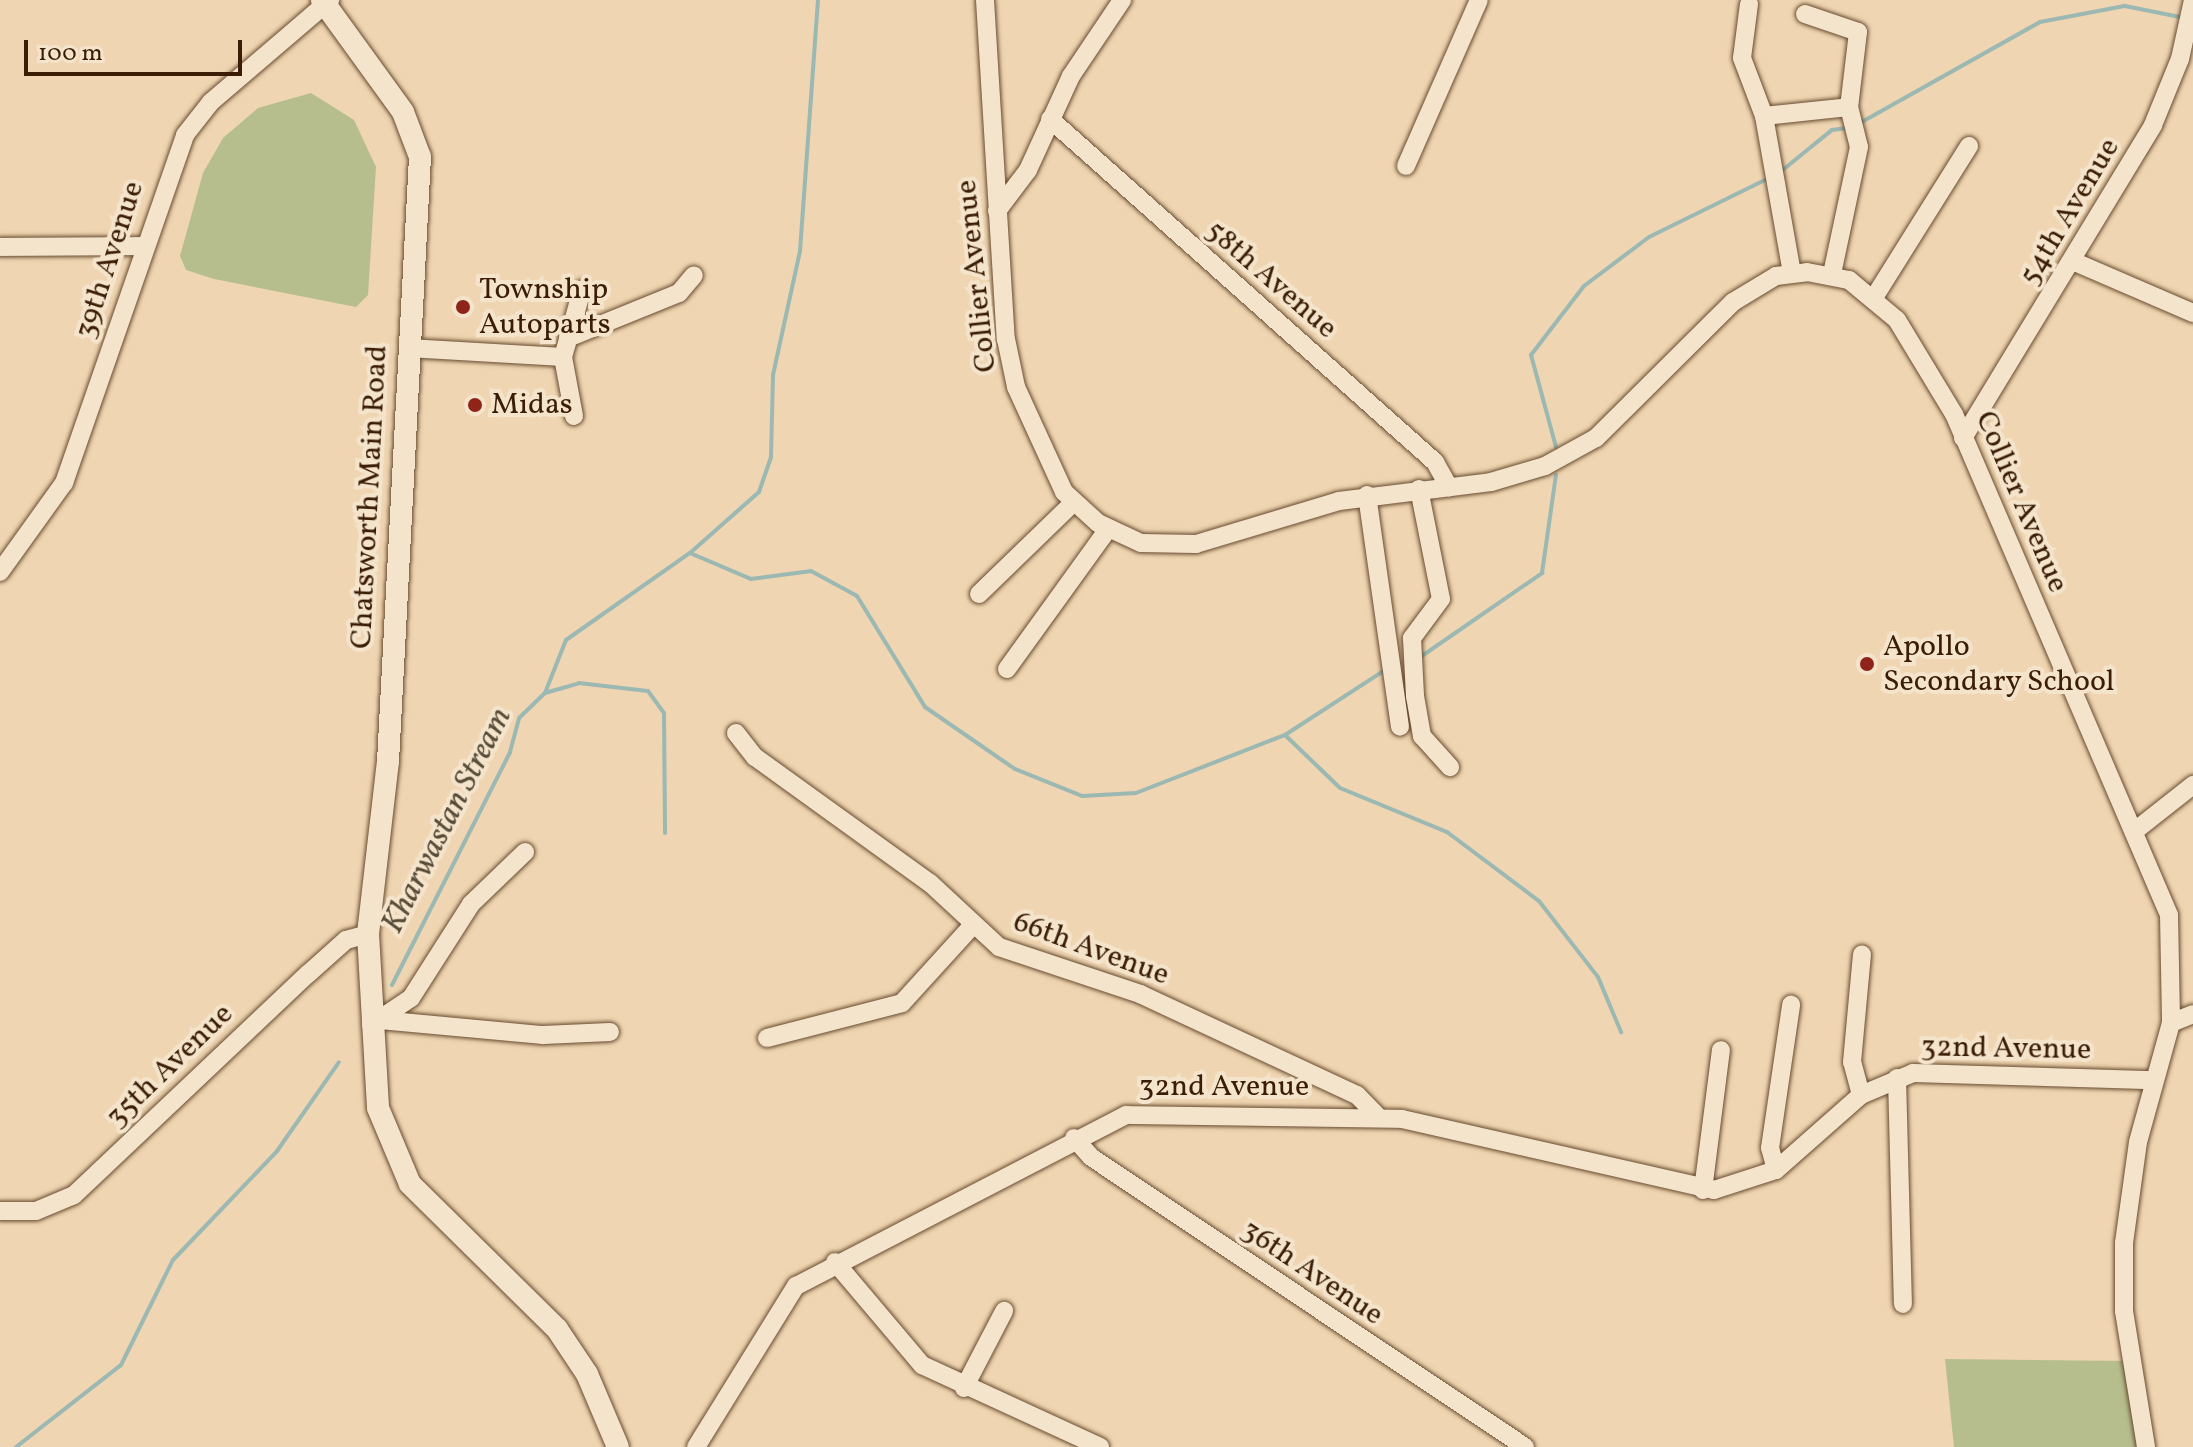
<!DOCTYPE html>
<style>
body{margin:0}
#map{position:relative;width:2193px;height:1447px;overflow:hidden;background:#efd5b1;font-family:Vollkorn,serif}
div>[style]{position:absolute}
.green>*{inset:0;background:#b6be8e}
.stream>*{height:4px;margin:-2px;padding:0 2px;transform-origin:2px;border-radius:2px;background:#9bb8b2}
.roads{filter:drop-shadow(0 0 2px #674b2f) drop-shadow(0 0 2px #674b2f)}
.minor>*{height:18px;margin:-9px;padding:0 9px;transform-origin:9px;border-radius:9px;background:#f5e4cc}
.tertiary>*{height:22px;margin:-11px;padding:0 11px;transform-origin:11px;border-radius:11px;background:#f5e4cc}
.dots>*{width:22px;height:22px;translate:-50% -50%;box-sizing:border-box;border:4px solid #f5e4cc;border-radius:50%}
span{translate:-50% -50%;white-space:nowrap;text-align:center;line-height:1.15;-webkit-text-stroke:8px #f5e4cc;paint-order:stroke}
.street-label{font-size:30px;color:#3a1d04}
.poi-label{font-size:30px;color:#3a1d04}
.left{translate:0 -50%;text-align:left}
.water-label{font-size:32px;color:#574c38;font-style:italic}
.scale{position:absolute;left:24px;top:40px;width:218px;height:36px;box-sizing:border-box;border:4px solid #3a1d04;border-top:0;padding-left:10px;font-size:24px;line-height:28px;white-space:nowrap;color:#3a1d04;-webkit-text-stroke:6px #f5e4cc;paint-order:stroke}
</style>
<div id="map">
<div class="green">
<i style="clip-path:polygon(311px 93px,354px 120px,376px 167px,368px 295px,356px 307px,214px 279px,186px 270px,180px 256px,203px 173px,223px 138px,258px 108px)"></i>
<i style="clip-path:polygon(1945px 1359px,2131px 1361px,2147px 1447px,1954px 1447px)"></i>
</div>
<div class="stream">
<i style="left:1860px;top:123px;width:206px;rotate:-29.3deg"></i>
<i style="left:2040px;top:22px;width:86px;rotate:-10.7deg"></i>
<i style="left:2125px;top:6px;width:61px;rotate:11.3deg"></i>
<i style="left:1779px;top:173px;width:68px;rotate:-39.1deg"></i>
<i style="left:1832px;top:130px;width:15px;rotate:-8deg"></i>
<i style="left:1556px;top:447px;width:95px;rotate:-105.2deg"></i>
<i style="left:1531px;top:355px;width:87px;rotate:-52.5deg"></i>
<i style="left:1584px;top:286px;width:81px;rotate:-37deg"></i>
<i style="left:1649px;top:237px;width:136px;rotate:-26.2deg"></i>
<i style="left:690px;top:553px;width:66px;rotate:23.1deg"></i>
<i style="left:751px;top:579px;width:61px;rotate:-7.6deg"></i>
<i style="left:811px;top:571px;width:52px;rotate:28.5deg"></i>
<i style="left:857px;top:596px;width:130px;rotate:58.5deg"></i>
<i style="left:925px;top:707px;width:109px;rotate:34.6deg"></i>
<i style="left:1015px;top:769px;width:72px;rotate:21.9deg"></i>
<i style="left:1082px;top:796px;width:54px;rotate:-3.2deg"></i>
<i style="left:1136px;top:793px;width:160px;rotate:-21.3deg"></i>
<i style="left:1285px;top:735px;width:119px;rotate:-33deg"></i>
<i style="left:1419px;top:658px;width:150px;rotate:-34.6deg"></i>
<i style="left:1542px;top:573px;width:99px;rotate:-81.9deg"></i>
<i style="left:545px;top:693px;width:57px;rotate:-68.4deg"></i>
<i style="left:566px;top:640px;width:151px;rotate:-35.1deg"></i>
<i style="left:690px;top:553px;width:92px;rotate:-41.5deg"></i>
<i style="left:759px;top:492px;width:37px;rotate:-71deg"></i>
<i style="left:771px;top:457px;width:82px;rotate:-88.6deg"></i>
<i style="left:773px;top:375px;width:127px;rotate:-77.7deg"></i>
<i style="left:800px;top:251px;width:252px;rotate:-85.9deg"></i>
<i style="left:1285px;top:735px;width:76px;rotate:43.9deg"></i>
<i style="left:1340px;top:788px;width:116px;rotate:22.4deg"></i>
<i style="left:1447px;top:832px;width:115px;rotate:36.9deg"></i>
<i style="left:1539px;top:901px;width:96px;rotate:52.2deg"></i>
<i style="left:1598px;top:977px;width:60px;rotate:67.3deg"></i>
<i style="left:392px;top:985px;width:261px;rotate:-63.1deg"></i>
<i style="left:510px;top:752px;width:35px;rotate:-75deg"></i>
<i style="left:519px;top:718px;width:36px;rotate:-44deg"></i>
<i style="left:545px;top:693px;width:35px;rotate:-16deg"></i>
<i style="left:579px;top:683px;width:69px;rotate:6.6deg"></i>
<i style="left:648px;top:691px;width:27px;rotate:54deg"></i>
<i style="left:664px;top:713px;width:120px;rotate:89.5deg"></i>
<i style="left:16px;top:1447px;width:133px;rotate:-38deg"></i>
<i style="left:121px;top:1365px;width:117px;rotate:-63.7deg"></i>
<i style="left:173px;top:1260px;width:151px;rotate:-46.3deg"></i>
<i style="left:277px;top:1151px;width:108px;rotate:-55.1deg"></i>
</div>
<div class="roads">
<div class="minor">
<i style="left:985px;top:0;width:340px;rotate:86.5deg"></i>
<i style="left:1006px;top:339px;width:49px;rotate:78.2deg"></i>
<i style="left:1016px;top:387px;width:115px;rotate:65.4deg"></i>
<i style="left:1064px;top:492px;width:46px;rotate:42.4deg"></i>
<i style="left:1098px;top:523px;width:47px;rotate:24.9deg"></i>
<i style="left:1141px;top:543px;width:55px;rotate:1deg"></i>
<i style="left:1196px;top:544px;width:149px;rotate:-16.7deg"></i>
<i style="left:1339px;top:501px;width:153px;rotate:-7.1deg"></i>
<i style="left:1491px;top:482px;width:56px;rotate:-16.5deg"></i>
<i style="left:1545px;top:466px;width:58px;rotate:-28.8deg"></i>
<i style="left:1596px;top:438px;width:193px;rotate:-44.8deg"></i>
<i style="left:1733px;top:302px;width:50px;rotate:-31.2deg"></i>
<i style="left:1776px;top:276px;width:31px;rotate:-7deg"></i>
<i style="left:1807px;top:272px;width:43px;rotate:10.8deg"></i>
<i style="left:1849px;top:280px;width:62px;rotate:39.8deg"></i>
<i style="left:1897px;top:320px;width:110px;rotate:58.8deg"></i>
<i style="left:1954px;top:414px;width:545px;rotate:66.77deg"></i>
<i style="left:2169px;top:915px;width:108px;rotate:88.9deg"></i>
<i style="left:2171px;top:1023px;width:123px;rotate:105.5deg"></i>
<i style="left:2138px;top:1142px;width:102px;rotate:97.9deg"></i>
<i style="left:2124px;top:1243px;width:68px;rotate:90deg"></i>
<i style="left:2124px;top:1311px;width:138px;rotate:80.8deg"></i>
<i style="left:1749px;top:4px;width:54px;rotate:97.4deg"></i>
<i style="left:1742px;top:58px;width:62px;rotate:69.2deg"></i>
<i style="left:1764px;top:116px;width:159px;rotate:79.9deg"></i>
<i style="left:1805px;top:14px;width:56px;rotate:18.8deg"></i>
<i style="left:1858px;top:32px;width:76px;rotate:96.8deg"></i>
<i style="left:1849px;top:107px;width:41px;rotate:76deg"></i>
<i style="left:1859px;top:147px;width:130px;rotate:102deg"></i>
<i style="left:1764px;top:116px;width:85px;rotate:-6deg"></i>
<i style="left:1050px;top:119px;width:516px;rotate:41.7deg"></i>
<i style="left:1435px;top:462px;width:29px;rotate:61deg"></i>
<i style="left:1406px;top:166px;width:181px;rotate:-66.3deg"></i>
<i style="left:997px;top:211px;width:51px;rotate:-52.9deg"></i>
<i style="left:1028px;top:170px;width:103px;rotate:-65.4deg"></i>
<i style="left:1071px;top:76px;width:92px;rotate:-56.1deg"></i>
<i style="left:0;top:247px;width:145px;rotate:-0.4deg"></i>
<i style="left:2075px;top:262px;width:129px;rotate:23.4deg"></i>
<i style="left:1875px;top:296px;width:177px;rotate:-57.9deg"></i>
<i style="left:568px;top:338px;width:120px;rotate:-22.1deg"></i>
<i style="left:679px;top:293px;width:23px;rotate:-50deg"></i>
<i style="left:408px;top:348px;width:155px;rotate:3.3deg"></i>
<i style="left:574px;top:416px;width:60px;rotate:-100.6deg"></i>
<i style="left:563px;top:357px;width:70px;rotate:-74.2deg"></i>
<i style="left:1963px;top:438px;width:366px;rotate:-58.7deg"></i>
<i style="left:2153px;top:125px;width:71px;rotate:-67.8deg"></i>
<i style="left:2180px;top:59px;width:60px;rotate:-77.6deg"></i>
<i style="left:1419px;top:489px;width:112px;rotate:78.7deg"></i>
<i style="left:1441px;top:599px;width:49px;rotate:126.6deg"></i>
<i style="left:1412px;top:638px;width:58px;rotate:87deg"></i>
<i style="left:1415px;top:696px;width:41px;rotate:80.1deg"></i>
<i style="left:1422px;top:736px;width:42px;rotate:47.9deg"></i>
<i style="left:1367px;top:495px;width:234px;rotate:81.9deg"></i>
<i style="left:0;top:572px;width:110px;rotate:-54.3deg"></i>
<i style="left:64px;top:483px;width:368px;rotate:-70.8deg"></i>
<i style="left:185px;top:135px;width:42px;rotate:-51.8deg"></i>
<i style="left:211px;top:102px;width:157px;rotate:-40.6deg"></i>
<i style="left:979px;top:594px;width:132px;rotate:-44.1deg"></i>
<i style="left:1007px;top:669px;width:173px;rotate:-54.2deg"></i>
<i style="left:736px;top:733px;width:31px;rotate:52deg"></i>
<i style="left:755px;top:757px;width:216px;rotate:35.8deg"></i>
<i style="left:930px;top:883px;width:94px;rotate:42.8deg"></i>
<i style="left:999px;top:947px;width:149px;rotate:18.4deg"></i>
<i style="left:1140px;top:994px;width:239px;rotate:25deg"></i>
<i style="left:1357px;top:1095px;width:30px;rotate:46deg"></i>
<i style="left:2136px;top:830px;width:73px;rotate:-38.3deg"></i>
<i style="left:380px;top:1020px;width:164px;rotate:5.3deg"></i>
<i style="left:543px;top:1035px;width:67px;rotate:-2.6deg"></i>
<i style="left:2171px;top:1023px;width:24px;rotate:-22deg"></i>
<i style="left:371px;top:1025px;width:48px;rotate:-34deg"></i>
<i style="left:411px;top:998px;width:112px;rotate:-57.4deg"></i>
<i style="left:471px;top:904px;width:75px;rotate:-43.9deg"></i>
<i style="left:767px;top:1038px;width:139px;rotate:-14.5deg"></i>
<i style="left:902px;top:1003px;width:105px;rotate:-47.7deg"></i>
<i style="left:1897px;top:1078px;width:226px;rotate:88.5deg"></i>
<i style="left:1861px;top:1095px;width:34px;rotate:-105deg"></i>
<i style="left:1852px;top:1062px;width:108px;rotate:-84.7deg"></i>
<i style="left:1074px;top:1138px;width:25px;rotate:48deg"></i>
<i style="left:1091px;top:1157px;width:522px;rotate:33.75deg"></i>
<i style="left:1776px;top:1170px;width:23px;rotate:-105deg"></i>
<i style="left:1770px;top:1148px;width:145px;rotate:-81.6deg"></i>
<i style="left:1703px;top:1190px;width:141px;rotate:-82.7deg"></i>
<i style="left:0;top:1211px;width:36px"></i>
<i style="left:36px;top:1211px;width:41px;rotate:-22.8deg"></i>
<i style="left:74px;top:1195px;width:322px;rotate:-43.4deg"></i>
<i style="left:308px;top:974px;width:51px;rotate:-41.8deg"></i>
<i style="left:346px;top:940px;width:23px;rotate:-15deg"></i>
<i style="left:835px;top:1262px;width:135px;rotate:49.8deg"></i>
<i style="left:922px;top:1365px;width:196px;rotate:24.7deg"></i>
<i style="left:964px;top:1388px;width:87px;rotate:-62.5deg"></i>
<i style="left:696px;top:1447px;width:190px;rotate:-58.2deg"></i>
<i style="left:796px;top:1286px;width:372px;rotate:-27.4deg"></i>
<i style="left:1126px;top:1115px;width:276px;rotate:0.8deg"></i>
<i style="left:1402px;top:1119px;width:320px;rotate:12.8deg"></i>
<i style="left:1714px;top:1190px;width:65px;rotate:-17.9deg"></i>
<i style="left:1776px;top:1170px;width:113px;rotate:-41.4deg"></i>
<i style="left:1861px;top:1095px;width:56px;rotate:-22.9deg"></i>
<i style="left:1913px;top:1073px;width:241px;rotate:1.7deg"></i>
</div>
<div class="tertiary">
<i style="left:322px;top:0;width:138px;rotate:54.1deg"></i>
<i style="left:403px;top:112px;width:48px;rotate:69.3deg"></i>
<i style="left:420px;top:157px;width:605px;rotate:93.03deg"></i>
<i style="left:388px;top:761px;width:174px;rotate:96.6deg"></i>
<i style="left:368px;top:934px;width:174px;rotate:86.7deg"></i>
<i style="left:378px;top:1108px;width:82px;rotate:67.2deg"></i>
<i style="left:410px;top:1184px;width:206px;rotate:44.6deg"></i>
<i style="left:557px;top:1329px;width:54px;rotate:56.3deg"></i>
<i style="left:587px;top:1374px;width:79px;rotate:67deg"></i>
</div>
</div>
<div class="dots">
<i style="left:463px;top:307px;background:#8f2418"></i>
<i style="left:475px;top:405px;background:#8f2418"></i>
<i style="left:1867px;top:664px;background:#8f2418"></i>
</div>
<div class="street-label">
<span style="left:2070px;top:212px;rotate:-59deg">54th Avenue</span>
<span style="left:110px;top:260px;rotate:-72deg">39th Avenue</span>
<span style="left:977px;top:276px;rotate:-96deg">Collier Avenue</span>
<span style="left:1271px;top:280px;rotate:41deg">58th Avenue</span>
<span style="left:370px;top:497px;rotate:-87deg">Chatsworth Main Road</span>
<span style="left:2021px;top:502px;rotate:67deg">Collier Avenue</span>
<span style="left:1091px;top:949px;rotate:20deg">66th Avenue</span>
<span style="left:2006px;top:1049px;rotate:1deg">32nd Avenue</span>
<span style="left:170px;top:1066px;rotate:-44deg">35th Avenue</span>
<span style="left:1224px;top:1087px">32nd Avenue</span>
<span style="left:1312px;top:1273px;rotate:34deg">36th Avenue</span>
</div>
<div class="poi-label">
<span class="left" style="left:479px;top:307px">Township<br>Autoparts</span>
<span class="left" style="left:491px;top:405px">Midas</span>
<span class="left" style="left:1883px;top:664px">Apollo<br>Secondary School</span>
</div>
<div class="water-label">
<span style="left:448px;top:821px;rotate:-63deg">Kharwastan Stream</span>
</div>
<div class="scale">100 m</div>
</div>
